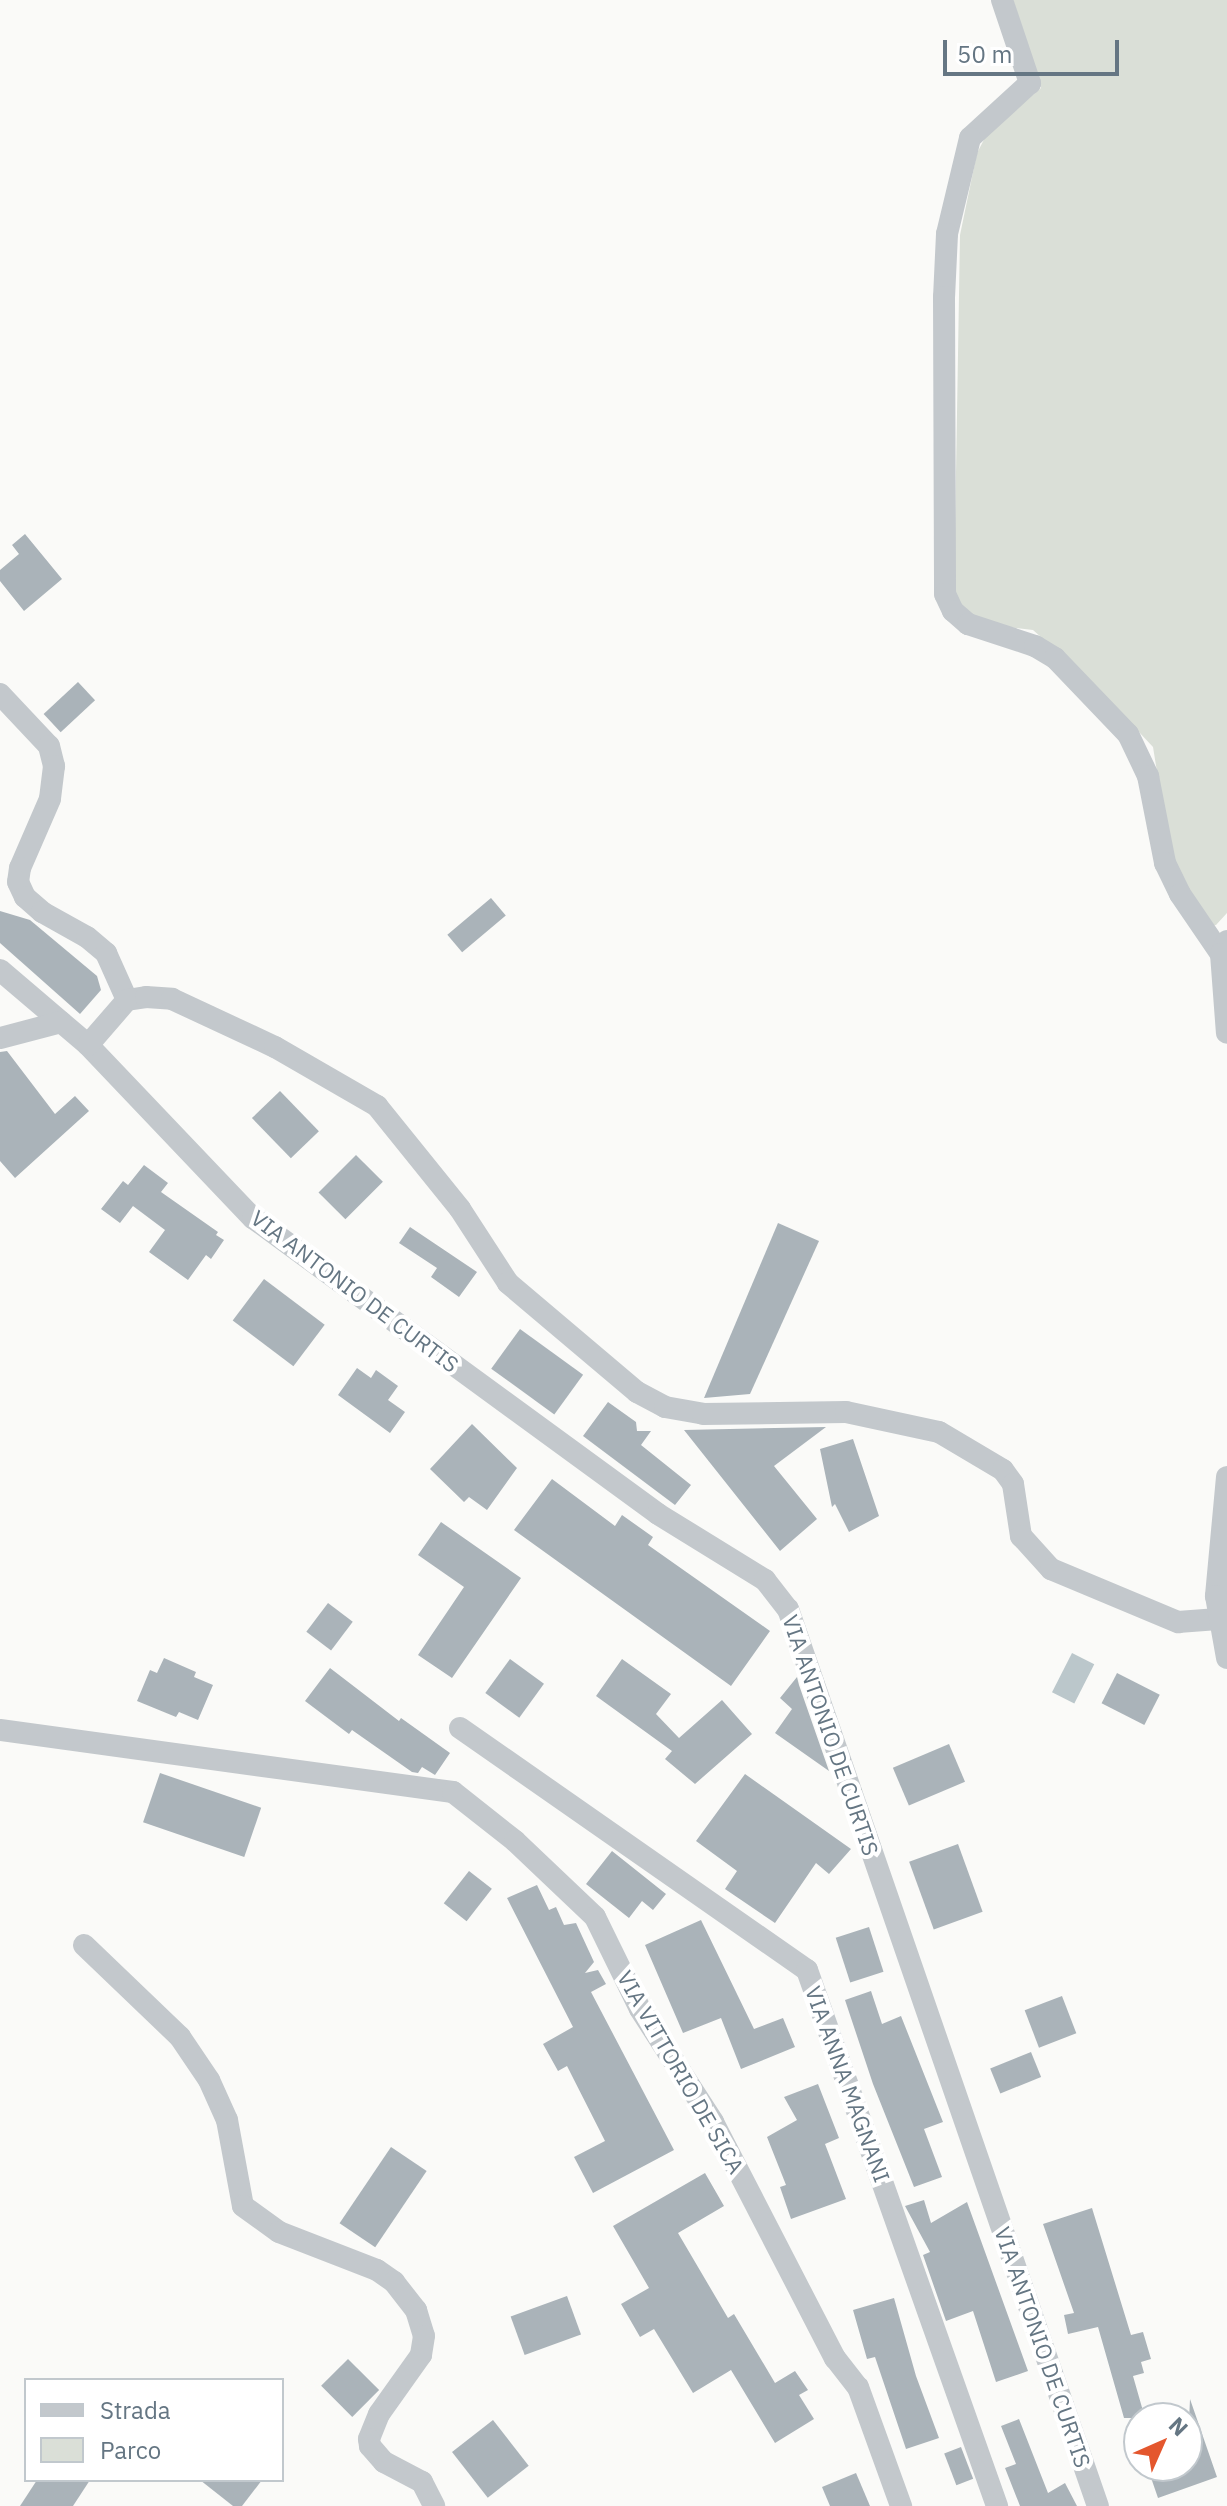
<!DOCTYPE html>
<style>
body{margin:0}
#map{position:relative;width:1227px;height:2506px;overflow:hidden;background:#fafaf8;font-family:"IBM Plex Sans",sans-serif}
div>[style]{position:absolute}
.green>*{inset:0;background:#dadfd7}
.water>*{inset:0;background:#bbc7cb;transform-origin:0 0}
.building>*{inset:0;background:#aab3b9;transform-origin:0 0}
.minor>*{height:22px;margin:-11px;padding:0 11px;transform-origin:11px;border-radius:11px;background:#c3c8cc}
span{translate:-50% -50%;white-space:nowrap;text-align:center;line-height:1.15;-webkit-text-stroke:8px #fff;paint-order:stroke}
.street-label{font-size:22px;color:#657683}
.legend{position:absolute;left:24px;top:2378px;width:260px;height:104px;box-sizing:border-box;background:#fff;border:2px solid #c1c8cd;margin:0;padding:10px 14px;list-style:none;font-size:24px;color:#657683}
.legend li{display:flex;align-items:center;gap:16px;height:40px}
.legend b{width:40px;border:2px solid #c1c8cd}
.north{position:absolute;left:1123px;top:2402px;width:80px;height:80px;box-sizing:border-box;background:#fff;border:2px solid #c1c8cd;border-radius:50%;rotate:45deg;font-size:22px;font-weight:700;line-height:32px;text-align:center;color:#657683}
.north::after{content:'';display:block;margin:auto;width:28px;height:36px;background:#e4572e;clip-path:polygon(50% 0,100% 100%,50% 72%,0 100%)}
.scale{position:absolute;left:943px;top:40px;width:176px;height:36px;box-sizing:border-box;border:4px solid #657683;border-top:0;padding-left:10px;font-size:24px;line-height:28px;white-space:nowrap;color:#657683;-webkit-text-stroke:6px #fff;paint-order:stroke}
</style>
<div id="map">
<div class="green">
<i style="clip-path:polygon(1013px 0,1227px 0,1227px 913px,1216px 925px,1211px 926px,1171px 858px,1153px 747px,1093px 683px,1033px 630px,992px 625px,961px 610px,954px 592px,960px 235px,977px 153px,988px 132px,1041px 88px)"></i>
</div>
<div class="water">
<i style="left:1072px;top:1653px;width:25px;height:44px;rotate:27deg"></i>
</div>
<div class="building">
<i style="clip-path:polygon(25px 534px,62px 579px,24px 611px,0 581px,0 570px,19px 554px,12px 545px)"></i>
<i style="left:78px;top:682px;width:25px;height:47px;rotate:47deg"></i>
<i style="left:491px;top:898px;width:23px;height:57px;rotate:50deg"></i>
<i style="clip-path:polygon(0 911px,30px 920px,97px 976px,101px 990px,80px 1014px,0 943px)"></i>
<i style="clip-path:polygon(7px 1051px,55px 1114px,75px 1096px,89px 1111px,15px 1178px,0 1161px,0 1052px)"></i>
<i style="left:280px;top:1091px;width:56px;height:39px;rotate:46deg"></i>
<i style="left:356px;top:1155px;width:38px;height:53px;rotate:45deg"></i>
<i style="clip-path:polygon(144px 1165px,168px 1183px,161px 1192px,218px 1232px,216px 1235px,224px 1240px,211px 1259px,206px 1255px,188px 1280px,149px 1252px,165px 1230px,133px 1206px,120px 1223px,101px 1209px,123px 1181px,128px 1185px)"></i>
<i style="clip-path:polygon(778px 1223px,819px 1241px,750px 1394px,704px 1398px)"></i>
<i style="clip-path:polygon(410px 1227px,477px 1272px,459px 1297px,431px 1277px,437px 1268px,399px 1243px)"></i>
<i style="left:264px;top:1279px;width:76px;height:52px;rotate:37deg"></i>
<i style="left:520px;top:1329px;width:78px;height:49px;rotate:36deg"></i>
<i style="clip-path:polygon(357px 1368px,371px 1378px,376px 1370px,398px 1386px,388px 1400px,405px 1412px,390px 1433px,338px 1395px)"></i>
<i style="clip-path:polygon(608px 1402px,636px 1422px,637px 1431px,651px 1431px,641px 1445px,691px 1485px,675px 1505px,583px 1436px)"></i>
<i style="clip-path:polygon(472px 1424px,517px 1468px,487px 1510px,469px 1497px,464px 1502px,430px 1469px)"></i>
<i style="clip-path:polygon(826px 1427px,774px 1466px,817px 1519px,780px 1551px,684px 1430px)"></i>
<i style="clip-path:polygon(853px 1439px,879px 1516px,849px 1532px,835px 1504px,832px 1507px,820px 1449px)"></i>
<i style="clip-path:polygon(552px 1479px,615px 1526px,622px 1515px,653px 1537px,648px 1545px,770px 1631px,731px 1686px,514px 1530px)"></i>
<i style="clip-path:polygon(441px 1522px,521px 1578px,452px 1678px,418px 1655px,464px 1587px,418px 1555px)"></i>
<i style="left:328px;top:1603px;width:31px;height:36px;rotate:37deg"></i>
<i style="clip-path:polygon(164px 1658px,196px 1672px,194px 1677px,213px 1685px,198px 1720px,179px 1712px,176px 1717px,137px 1701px,150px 1670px,157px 1673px)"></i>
<i style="left:510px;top:1659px;width:42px;height:42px;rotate:36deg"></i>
<i style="clip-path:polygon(622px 1659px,671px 1694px,656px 1714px,679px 1738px,722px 1700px,752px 1734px,695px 1784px,665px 1759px,672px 1751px,596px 1696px)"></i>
<i style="clip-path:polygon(330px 1668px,399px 1721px,401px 1718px,450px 1753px,435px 1775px,422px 1767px,418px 1773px,412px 1772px,352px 1730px,349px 1734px,305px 1701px)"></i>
<i style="left:1117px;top:1673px;width:48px;height:34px;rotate:27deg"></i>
<i style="clip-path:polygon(797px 1677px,799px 1685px,829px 1771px,775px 1733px,792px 1709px,780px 1698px)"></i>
<i style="left:949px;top:1744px;width:41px;height:61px;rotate:67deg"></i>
<i style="left:160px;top:1773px;width:107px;height:52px;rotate:19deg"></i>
<i style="clip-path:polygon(745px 1774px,851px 1849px,829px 1874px,816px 1863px,775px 1923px,725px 1889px,737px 1871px,696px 1841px)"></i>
<i style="left:958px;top:1844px;width:72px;height:52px;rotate:70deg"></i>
<i style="clip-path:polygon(612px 1851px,666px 1894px,653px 1910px,642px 1901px,629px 1918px,586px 1884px)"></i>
<i style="left:469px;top:1871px;width:29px;height:41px;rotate:38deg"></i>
<i style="clip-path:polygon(537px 1885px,549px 1910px,556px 1907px,564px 1925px,576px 1923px,594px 1962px,585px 1973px,598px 1970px,606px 1984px,591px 1992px,674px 2150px,593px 2193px,574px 2157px,605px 2141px,567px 2066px,558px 2071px,543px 2044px,573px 2027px,507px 1898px)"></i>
<i style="clip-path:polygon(701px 1920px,754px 2029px,783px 2018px,795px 2047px,741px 2069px,721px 2018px,683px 2033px,645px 1945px)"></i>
<i style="left:869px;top:1927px;width:47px;height:35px;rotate:72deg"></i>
<i style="clip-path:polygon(871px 1991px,882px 2024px,901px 2016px,943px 2122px,924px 2129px,942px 2177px,914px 2187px,873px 2084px,845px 2000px)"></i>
<i style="left:1062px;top:1996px;width:40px;height:40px;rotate:69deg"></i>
<i style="left:1031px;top:2052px;width:27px;height:44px;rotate:68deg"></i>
<i style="clip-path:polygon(818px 2084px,839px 2138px,825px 2144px,846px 2199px,791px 2219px,780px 2187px,786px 2185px,767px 2137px,797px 2120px,784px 2097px)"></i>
<i style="left:391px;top:2147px;width:43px;height:92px;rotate:34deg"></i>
<i style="clip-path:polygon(705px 2173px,724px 2206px,678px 2233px,728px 2318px,734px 2314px,775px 2383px,795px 2371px,808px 2390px,799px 2395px,814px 2419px,775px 2443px,731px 2370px,693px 2393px,654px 2329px,640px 2337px,621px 2304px,649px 2288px,613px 2226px)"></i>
<i style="clip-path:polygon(924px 2200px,931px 2223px,967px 2202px,1028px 2371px,996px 2382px,973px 2311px,946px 2321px,923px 2255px,930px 2252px,905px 2206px)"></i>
<i style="clip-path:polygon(1092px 2208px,1131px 2335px,1143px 2332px,1151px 2359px,1141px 2362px,1144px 2373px,1133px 2376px,1145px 2418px,1124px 2418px,1098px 2327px,1068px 2334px,1064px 2315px,1074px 2313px,1043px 2224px)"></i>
<i style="left:567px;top:2296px;width:41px;height:60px;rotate:70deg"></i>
<i style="clip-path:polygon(894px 2298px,916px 2376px,939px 2438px,906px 2449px,875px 2357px,867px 2359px,853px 2310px)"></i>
<i style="left:348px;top:2359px;width:44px;height:38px;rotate:45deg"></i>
<i style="clip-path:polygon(1190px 2399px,1217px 2477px,1158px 2498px,1147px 2466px,1187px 2466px)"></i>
<i style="clip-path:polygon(1019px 2419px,1048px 2493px,1065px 2483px,1077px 2506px,1020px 2506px,1005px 2468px,1016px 2464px,1001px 2426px)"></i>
<i style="left:493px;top:2420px;width:58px;height:52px;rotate:52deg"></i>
<i style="left:961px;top:2447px;width:34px;height:18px;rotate:69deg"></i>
<i style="clip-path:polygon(856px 2473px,870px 2506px,830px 2506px,822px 2487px)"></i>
<i style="clip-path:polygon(37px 2480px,90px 2480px,73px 2506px,20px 2506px)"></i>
<i style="clip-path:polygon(200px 2480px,262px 2480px,242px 2506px,233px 2506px)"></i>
</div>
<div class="minor">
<i style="left:1002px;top:0;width:88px;rotate:71.4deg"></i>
<i style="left:1030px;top:83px;width:81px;rotate:137.5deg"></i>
<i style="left:970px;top:138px;width:99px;rotate:103.5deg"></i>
<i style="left:947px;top:234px;width:63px;rotate:92.7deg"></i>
<i style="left:944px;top:297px;width:297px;rotate:89.8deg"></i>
<i style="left:945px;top:594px;width:19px;rotate:65deg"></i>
<i style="left:953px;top:611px;width:20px;rotate:41deg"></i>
<i style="left:968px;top:624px;width:71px;rotate:18.2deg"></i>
<i style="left:1035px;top:646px;width:23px;rotate:31deg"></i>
<i style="left:1055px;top:658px;width:105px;rotate:46.2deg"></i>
<i style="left:1128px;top:734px;width:47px;rotate:64.5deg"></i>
<i style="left:1148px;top:776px;width:89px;rotate:78.9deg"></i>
<i style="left:1165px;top:863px;width:34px;rotate:64deg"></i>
<i style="left:1180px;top:894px;width:73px;rotate:55.7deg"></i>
<i style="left:0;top:694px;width:71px;rotate:46.7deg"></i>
<i style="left:49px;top:746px;width:21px;rotate:76deg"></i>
<i style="left:54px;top:766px;width:33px;rotate:97deg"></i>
<i style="left:50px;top:799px;width:75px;rotate:113.5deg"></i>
<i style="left:20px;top:868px;width:14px;rotate:98deg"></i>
<i style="left:18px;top:882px;width:17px;rotate:65deg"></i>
<i style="left:25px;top:897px;width:23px;rotate:41deg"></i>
<i style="left:42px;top:912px;width:51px;rotate:29.1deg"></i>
<i style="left:87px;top:937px;width:25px;rotate:40deg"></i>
<i style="left:106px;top:953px;width:51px;rotate:65.9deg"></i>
<i style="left:1227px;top:941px;width:14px;rotate:115deg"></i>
<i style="left:1221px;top:954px;width:79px;rotate:85.7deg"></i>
<i style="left:0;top:970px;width:116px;rotate:40.4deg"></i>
<i style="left:88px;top:1045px;width:239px;rotate:46.4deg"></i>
<i style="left:253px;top:1218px;width:502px;rotate:36.16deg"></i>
<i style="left:658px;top:1514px;width:126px;rotate:31.7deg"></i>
<i style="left:765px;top:1580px;width:37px;rotate:52deg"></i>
<i style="left:788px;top:1609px;width:949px;rotate:70.94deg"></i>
<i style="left:0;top:1038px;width:63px;rotate:-14.7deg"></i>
<i style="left:88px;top:1045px;width:60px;rotate:-49.1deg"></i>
<i style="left:127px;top:1000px;width:19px;rotate:-9deg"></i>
<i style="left:146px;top:997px;width:26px;rotate:4deg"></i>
<i style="left:172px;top:999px;width:114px;rotate:25deg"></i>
<i style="left:275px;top:1047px;width:118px;rotate:30deg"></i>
<i style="left:377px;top:1106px;width:132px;rotate:51.1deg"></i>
<i style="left:460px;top:1209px;width:88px;rotate:57deg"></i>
<i style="left:508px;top:1283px;width:169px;rotate:40.2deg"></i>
<i style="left:637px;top:1392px;width:32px;rotate:28deg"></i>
<i style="left:665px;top:1407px;width:39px;rotate:10deg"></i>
<i style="left:703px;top:1414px;width:143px;rotate:-0.8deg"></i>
<i style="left:846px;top:1412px;width:95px;rotate:12.1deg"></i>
<i style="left:939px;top:1432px;width:74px;rotate:30.7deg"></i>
<i style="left:1003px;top:1470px;width:17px;rotate:54deg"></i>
<i style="left:1013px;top:1484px;width:53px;rotate:81.3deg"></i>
<i style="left:1021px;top:1536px;width:45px;rotate:47.7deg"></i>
<i style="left:1051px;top:1569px;width:138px;rotate:22.7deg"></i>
<i style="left:1178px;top:1622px;width:40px;rotate:-4.3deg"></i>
<i style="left:1227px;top:1477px;width:120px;rotate:95.3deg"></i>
<i style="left:1216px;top:1596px;width:63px;rotate:79.9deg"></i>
<i style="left:460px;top:1728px;width:423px;rotate:34.9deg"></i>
<i style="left:807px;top:1970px;width:569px;rotate:70.48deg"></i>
<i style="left:0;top:1730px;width:457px;rotate:7.8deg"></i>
<i style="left:453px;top:1792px;width:79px;rotate:38.3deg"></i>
<i style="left:515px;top:1841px;width:110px;rotate:43.5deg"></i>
<i style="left:595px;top:1917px;width:102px;rotate:63.9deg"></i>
<i style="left:640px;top:2009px;width:135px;rotate:57.1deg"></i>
<i style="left:713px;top:2122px;width:266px;rotate:62.7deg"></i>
<i style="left:835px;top:2358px;width:37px;rotate:52deg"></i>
<i style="left:858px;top:2387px;width:127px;rotate:70.1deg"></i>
<i style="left:84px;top:1945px;width:133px;rotate:43.8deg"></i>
<i style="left:180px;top:2037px;width:52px;rotate:56deg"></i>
<i style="left:209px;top:2080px;width:44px;rotate:65.8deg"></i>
<i style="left:227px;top:2120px;width:87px;rotate:79.5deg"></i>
<i style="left:243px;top:2206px;width:44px;rotate:35.8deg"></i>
<i style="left:279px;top:2232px;width:105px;rotate:21.2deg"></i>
<i style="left:377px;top:2270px;width:21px;rotate:35deg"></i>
<i style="left:394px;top:2282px;width:36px;rotate:52deg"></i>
<i style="left:416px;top:2310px;width:27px;rotate:73deg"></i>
<i style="left:424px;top:2336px;width:19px;rotate:99deg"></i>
<i style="left:421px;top:2355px;width:72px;rotate:125.4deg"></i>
<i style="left:379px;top:2414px;width:27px;rotate:112deg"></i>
<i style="left:369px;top:2439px;width:7px;rotate:82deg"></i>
<i style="left:370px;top:2446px;width:21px;rotate:49deg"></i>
<i style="left:384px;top:2462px;width:43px;rotate:27.8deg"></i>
<i style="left:422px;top:2482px;width:27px;rotate:63deg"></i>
</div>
<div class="street-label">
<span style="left:355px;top:1291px;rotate:37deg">VIA ANTONIO DE CURTIS</span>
<span style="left:831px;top:1735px;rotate:71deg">VIA ANTONIO DE CURTIS</span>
<span style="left:681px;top:2072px;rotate:60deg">VIA VITTORIO DE SICA</span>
<span style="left:848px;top:2084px;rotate:70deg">VIA ANNA MAGNANI</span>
<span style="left:1043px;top:2347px;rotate:71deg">VIA ANTONIO DE CURTIS</span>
</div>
<ul class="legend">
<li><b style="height:10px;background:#c3c8cc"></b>Strada</li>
<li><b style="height:22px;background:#dadfd7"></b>Parco</li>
</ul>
<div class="north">N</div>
<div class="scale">50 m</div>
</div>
